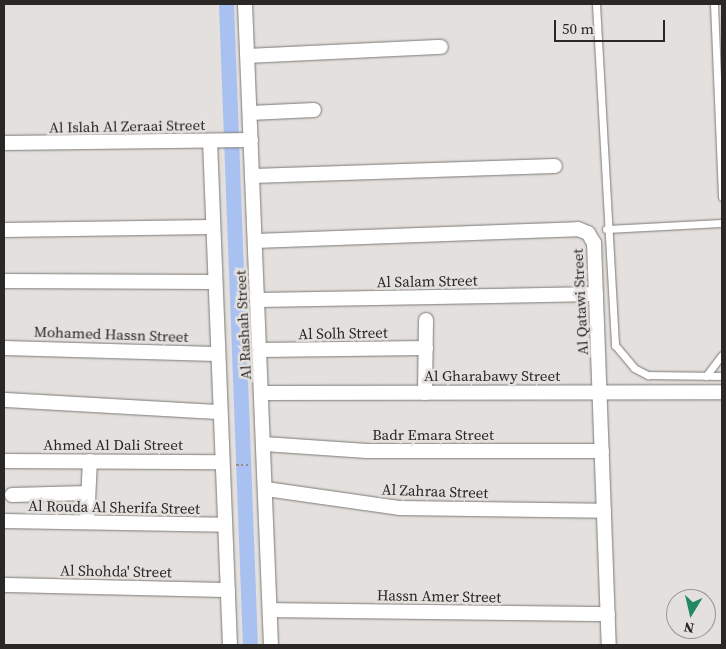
<!DOCTYPE html>
<style>
body{margin:0}
#map{position:relative;width:726px;height:649px;overflow:hidden;background:#e4e0dd;font-family:"Source Serif 4",serif}
div>[style]{position:absolute}
.canal>*{height:15px;margin:-7.5px;padding:0 7.5px;transform-origin:7.5px;border-radius:7.5px;background:#a9c1f1}
.path>*{height:2.5px;margin-top:-1.25px;transform-origin:0;background:repeating-linear-gradient(90deg,#92908d 0 2.5px,transparent 0 5px)}
.roads{filter:drop-shadow(0 0 1px #7c7976) drop-shadow(0 0 1px #7c7976)}
.lane>*{height:7px;margin:-3.5px;padding:0 3.5px;transform-origin:3.5px;border-radius:3.5px;background:#fff}
.street>*{height:14px;margin:-7px;padding:0 7px;transform-origin:7px;border-radius:7px;background:#fff}
span{translate:-50% -50%;white-space:nowrap;text-align:center;line-height:1.15;-webkit-text-stroke:5px #e4e0dd;paint-order:stroke}
.street-label{font-size:15px;color:#292826}
.frame{position:absolute;inset:0;border:5px solid #292826;pointer-events:none}
.north{position:absolute;left:666px;top:589px;width:50px;height:50px;box-sizing:border-box;background:#e4e0dd;border:1px solid #999694;border-radius:50%;rotate:189deg;font-size:14px;font-weight:700;line-height:20px;text-align:center;color:#292826}
.north::after{content:'';display:block;margin:auto;width:18px;height:22px;background:#238863;clip-path:polygon(50% 0,100% 100%,50% 72%,0 100%)}
.scale{position:absolute;left:554px;top:20px;width:111px;height:22px;box-sizing:border-box;border:2px solid #292826;border-top:0;padding-left:6px;font-size:15px;line-height:18px;white-space:nowrap;color:#292826;-webkit-text-stroke:4px #e4e0dd;paint-order:stroke}
</style>
<div id="map">
<div class="canal">
<i style="left:226px;top:4px;width:641px;rotate:87.86deg"></i>
</div>
<div class="path">
<i style="left:236px;top:465px;width:14px"></i>
</div>
<div class="roads">
<div class="lane">
<i style="left:596px;top:4px;width:342px;rotate:86.8deg"></i>
<i style="left:615px;top:345px;width:30px;rotate:50deg"></i>
<i style="left:634px;top:368px;width:16px;rotate:27deg"></i>
<i style="left:648px;top:375px;width:74px;rotate:0.8deg"></i>
<i style="left:714px;top:4px;width:193px;rotate:87.6deg"></i>
<i style="left:606px;top:229px;width:116px;rotate:-3deg"></i>
<i style="left:706px;top:376px;width:26px;rotate:-53deg"></i>
</div>
<div class="street">
<i style="left:245px;top:4px;width:642px;rotate:87.68deg"></i>
<i style="left:248px;top:56px;width:193px;rotate:-2.7deg"></i>
<i style="left:250px;top:113px;width:64px;rotate:-2.7deg"></i>
<i style="left:210px;top:141px;width:504px;rotate:87.73deg"></i>
<i style="left:4px;top:143px;width:247px;rotate:-0.7deg"></i>
<i style="left:252px;top:176px;width:303px;rotate:-1.9deg"></i>
<i style="left:4px;top:230px;width:208px;rotate:-0.8deg"></i>
<i style="left:255px;top:241px;width:323px;rotate:-2.1deg"></i>
<i style="left:578px;top:229px;width:11px;rotate:22deg"></i>
<i style="left:588px;top:233px;width:12px;rotate:59deg"></i>
<i style="left:594px;top:243px;width:402px;rotate:87.9deg"></i>
<i style="left:4px;top:281px;width:210px;rotate:0.3deg"></i>
<i style="left:258px;top:300px;width:338px;rotate:-1deg"></i>
<i style="left:4px;top:348px;width:212px;rotate:1.6deg"></i>
<i style="left:260px;top:350px;width:166px;rotate:-0.7deg"></i>
<i style="left:262px;top:393px;width:460px;rotate:-0.1deg"></i>
<i style="left:425px;top:393px;width:73px;rotate:-89.2deg"></i>
<i style="left:4px;top:400px;width:215px;rotate:3.2deg"></i>
<i style="left:264px;top:444px;width:103px;rotate:3.9deg"></i>
<i style="left:367px;top:451px;width:235px"></i>
<i style="left:4px;top:461px;width:218px;rotate:0.3deg"></i>
<i style="left:266px;top:489px;width:134px;rotate:8.1deg"></i>
<i style="left:399px;top:508px;width:205px;rotate:0.8deg"></i>
<i style="left:12px;top:495px;width:76px;rotate:-1.5deg"></i>
<i style="left:4px;top:521px;width:221px;rotate:1deg"></i>
<i style="left:87px;top:522px;width:61px;rotate:-87.2deg"></i>
<i style="left:4px;top:585px;width:224px;rotate:1.3deg"></i>
<i style="left:270px;top:610px;width:338px;rotate:0.7deg"></i>
</div>
</div>
<div class="street-label">
<span style="left:127px;top:126px;rotate:-1deg">Al Islah Al Zeraai Street</span>
<span style="left:427px;top:281px;rotate:-1deg">Al Salam Street</span>
<span style="left:580px;top:302px;rotate:-93deg">Al Qatawi Street</span>
<span style="left:243px;top:325px;rotate:-93deg">Al Rashah Street</span>
<span style="left:343px;top:333px;rotate:-1deg">Al Solh Street</span>
<span style="left:111px;top:334px;rotate:2deg">Mohamed Hassn Street</span>
<span style="left:492px;top:376px">Al Gharabawy Street</span>
<span style="left:433px;top:435px">Badr Emara Street</span>
<span style="left:113px;top:445px">Ahmed Al Dali Street</span>
<span style="left:435px;top:491px;rotate:2deg">Al Zahraa Street</span>
<span style="left:114px;top:507px;rotate:1deg">Al Rouda Al Sherifa Street</span>
<span style="left:116px;top:571px;rotate:1deg">Al Shohda' Street</span>
<span style="left:439px;top:596px;rotate:1deg">Hassn Amer Street</span>
</div>
<div class="frame"></div>
<div class="north">N</div>
<div class="scale">50 m</div>
</div>
